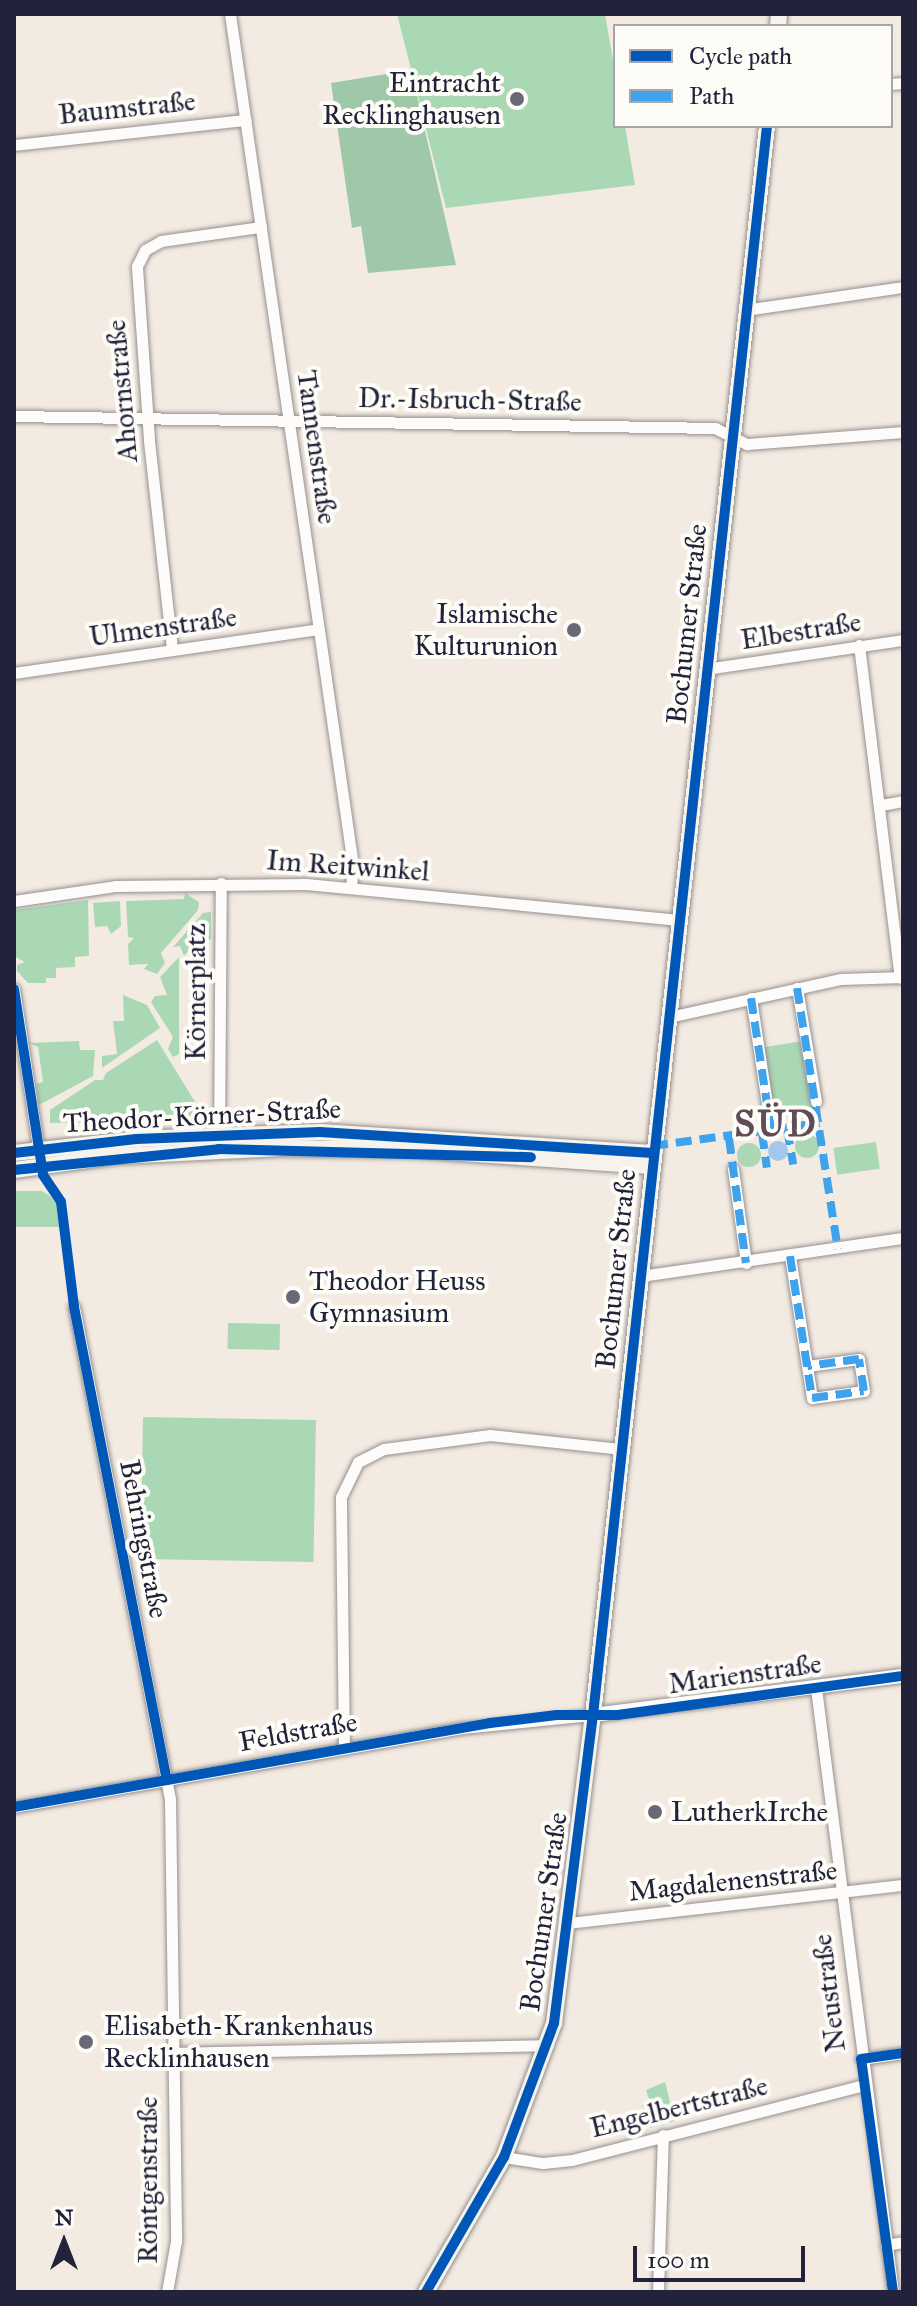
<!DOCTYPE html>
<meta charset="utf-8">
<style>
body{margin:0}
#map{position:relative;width:917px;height:2306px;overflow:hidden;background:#f3ebe2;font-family:"IM FELL Great Primer",serif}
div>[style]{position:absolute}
.green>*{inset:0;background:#aad8b5;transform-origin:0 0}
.round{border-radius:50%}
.forest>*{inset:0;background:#9fc8a9}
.water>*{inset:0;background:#a4c7ec}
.roads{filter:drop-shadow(0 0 2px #949090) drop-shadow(0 0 2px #949090)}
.minor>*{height:11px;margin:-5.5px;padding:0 5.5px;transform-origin:5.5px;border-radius:5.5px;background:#fdfcfb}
.tertiary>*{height:14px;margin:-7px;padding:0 7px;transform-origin:7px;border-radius:7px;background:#fdfcfb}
.secondary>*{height:16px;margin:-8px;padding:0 8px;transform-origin:8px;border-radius:8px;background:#f6f3ed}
.quiet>*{height:8px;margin-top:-4px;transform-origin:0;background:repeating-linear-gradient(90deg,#3ea2ec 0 16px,transparent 0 24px)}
.cycleway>*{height:10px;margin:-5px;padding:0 5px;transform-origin:5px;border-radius:5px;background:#0057b8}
.dots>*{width:22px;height:22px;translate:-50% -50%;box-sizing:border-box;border:4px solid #fdfcf7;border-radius:50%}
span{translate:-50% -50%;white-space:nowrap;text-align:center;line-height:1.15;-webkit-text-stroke:8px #fdfcf7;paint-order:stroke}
.poi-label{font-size:28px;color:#22223b}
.right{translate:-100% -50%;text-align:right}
.left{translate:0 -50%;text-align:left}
.street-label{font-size:28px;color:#22223b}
.district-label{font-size:36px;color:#5f4c56;font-weight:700;letter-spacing:2px}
.frame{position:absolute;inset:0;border:16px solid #22223b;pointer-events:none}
.legend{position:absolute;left:613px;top:24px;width:280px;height:104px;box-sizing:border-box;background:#fdfcf7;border:2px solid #a5a5ac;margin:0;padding:10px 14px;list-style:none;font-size:24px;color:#22223b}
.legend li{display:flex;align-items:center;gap:16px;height:40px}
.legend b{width:40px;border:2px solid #a5a5ac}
.north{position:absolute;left:24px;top:2202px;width:80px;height:80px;-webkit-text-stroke:6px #fdfcf7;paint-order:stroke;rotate:0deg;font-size:22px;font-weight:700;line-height:32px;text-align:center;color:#22223b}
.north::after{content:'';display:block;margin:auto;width:28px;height:36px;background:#22223b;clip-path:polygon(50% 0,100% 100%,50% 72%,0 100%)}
.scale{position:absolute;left:633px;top:2246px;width:172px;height:36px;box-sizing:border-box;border:4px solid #22223b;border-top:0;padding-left:10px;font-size:24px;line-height:28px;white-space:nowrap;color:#22223b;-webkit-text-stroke:6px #fdfcf7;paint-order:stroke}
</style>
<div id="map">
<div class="green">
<i style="clip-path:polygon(397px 14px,605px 14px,615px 71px,615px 126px,625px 126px,635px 185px,446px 208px)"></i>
<i style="clip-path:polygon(185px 893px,199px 902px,198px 910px,161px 953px,165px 963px,157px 974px,144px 969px,148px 964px,129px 965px,128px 944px,134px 938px,128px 937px,126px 901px,184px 899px)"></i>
<i style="clip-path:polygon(88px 900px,89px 956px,75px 957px,75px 967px,56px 968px,56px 978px,46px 978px,46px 983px,28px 983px,17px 971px,17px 965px,25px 962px,14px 956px,14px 910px)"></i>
<i style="clip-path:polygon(120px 901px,121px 926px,111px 934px,107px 926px,95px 927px,93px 903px)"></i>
<i style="clip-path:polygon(211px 912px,211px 940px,202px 936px,184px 956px,180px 946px,173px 947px,203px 913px)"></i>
<i style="clip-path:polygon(179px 957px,179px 1054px,173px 1057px,168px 1049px,173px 1037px,151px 1002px,155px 996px,167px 995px,160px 977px)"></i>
<i style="clip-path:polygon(123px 995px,147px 1005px,160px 1028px,102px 1068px,102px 1056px,117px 1054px,113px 1021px,124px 1021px)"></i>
<i style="clip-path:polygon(157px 1040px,197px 1105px,197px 1113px,187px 1119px,50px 1123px,50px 1110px,95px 1080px,103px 1080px,106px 1073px)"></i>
<i style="clip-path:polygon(79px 1041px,80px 1050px,95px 1050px,93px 1076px,39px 1105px,36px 1084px,43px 1082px,38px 1047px,29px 1043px)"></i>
<i style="left:803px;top:1041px;width:72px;height:41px;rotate:81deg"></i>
<i class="round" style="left:795px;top:1134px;width:24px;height:24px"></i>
<i style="left:876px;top:1142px;width:27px;height:43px;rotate:82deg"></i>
<i class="round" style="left:737px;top:1143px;width:24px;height:24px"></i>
<i style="clip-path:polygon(14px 1191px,42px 1191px,50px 1196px,57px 1203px,60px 1227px,14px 1227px)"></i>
<i style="left:228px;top:1323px;width:52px;height:26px;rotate:1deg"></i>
<i style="left:143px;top:1417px;width:173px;height:142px;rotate:1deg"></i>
<i style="clip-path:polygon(665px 2082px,675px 2121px,650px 2128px,642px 2105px,650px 2102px,646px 2090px)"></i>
</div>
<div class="forest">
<i style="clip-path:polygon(411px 70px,456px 265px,368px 273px,361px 226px,352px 228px,331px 83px)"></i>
</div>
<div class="water">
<i class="round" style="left:768px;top:1141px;width:20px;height:20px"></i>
</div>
<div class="roads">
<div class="minor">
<i style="left:230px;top:14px;width:860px;rotate:81.78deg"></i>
<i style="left:353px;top:865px;width:23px;rotate:95deg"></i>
<i style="left:891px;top:84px;width:12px;rotate:-5deg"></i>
<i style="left:14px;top:145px;width:233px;rotate:-6.2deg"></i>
<i style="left:745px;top:310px;width:160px;rotate:-8.3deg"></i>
<i style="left:14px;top:416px;width:701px;rotate:0.98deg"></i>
<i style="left:715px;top:428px;width:36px;rotate:27deg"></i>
<i style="left:747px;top:444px;width:156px;rotate:-4.4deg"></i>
<i style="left:859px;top:645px;width:335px;rotate:83deg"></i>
<i style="left:172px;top:649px;width:211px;rotate:-96.3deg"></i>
<i style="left:149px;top:439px;width:173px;rotate:-94deg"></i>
<i style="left:137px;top:266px;width:18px;rotate:-63deg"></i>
<i style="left:145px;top:250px;width:18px;rotate:-29deg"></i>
<i style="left:161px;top:241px;width:101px;rotate:-8deg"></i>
<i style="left:706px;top:669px;width:199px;rotate:-8.4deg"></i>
<i style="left:14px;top:673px;width:307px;rotate:-8.2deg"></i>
<i style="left:881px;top:805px;width:22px;rotate:-10deg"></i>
<i style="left:14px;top:901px;width:102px;rotate:-8.4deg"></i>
<i style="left:115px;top:886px;width:191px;rotate:-0.6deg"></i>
<i style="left:306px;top:884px;width:375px;rotate:5.5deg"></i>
<i style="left:797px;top:988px;width:115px;rotate:80.5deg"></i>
<i style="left:14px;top:989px;width:153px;rotate:81.3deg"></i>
<i style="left:751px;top:998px;width:120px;rotate:81.4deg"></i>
<i style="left:669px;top:1017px;width:176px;rotate:-12.5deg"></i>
<i style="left:841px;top:979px;width:62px;rotate:-1.8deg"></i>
<i style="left:219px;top:1143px;width:260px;rotate:-89.6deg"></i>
<i style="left:733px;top:1169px;width:95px;rotate:82.1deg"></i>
<i style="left:790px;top:1256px;width:144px;rotate:81.2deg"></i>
<i style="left:812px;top:1398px;width:52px;rotate:-7.7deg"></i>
<i style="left:864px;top:1391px;width:32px;rotate:-99deg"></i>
<i style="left:859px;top:1359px;width:52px;rotate:172.3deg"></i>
<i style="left:641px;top:1276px;width:265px;rotate:-8.3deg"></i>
<i style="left:74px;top:1307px;width:501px;rotate:78.96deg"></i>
<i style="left:170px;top:1799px;width:442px;rotate:89.2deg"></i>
<i style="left:176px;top:2241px;width:52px;rotate:100deg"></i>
<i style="left:816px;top:1688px;width:609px;rotate:82.73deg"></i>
<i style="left:344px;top:1748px;width:251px;rotate:-90.7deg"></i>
<i style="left:341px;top:1497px;width:39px;rotate:-64deg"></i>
<i style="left:358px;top:1462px;width:29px;rotate:-27deg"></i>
<i style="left:384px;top:1449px;width:107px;rotate:-7.5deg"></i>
<i style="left:490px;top:1435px;width:133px;rotate:6.1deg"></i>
<i style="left:14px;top:1807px;width:455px;rotate:-10deg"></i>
<i style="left:462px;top:1728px;width:132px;rotate:-5.7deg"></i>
<i style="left:568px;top:1923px;width:337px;rotate:-6.5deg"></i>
<i style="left:174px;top:2053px;width:374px;rotate:-1.2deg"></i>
<i style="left:861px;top:2059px;width:42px;rotate:-8.1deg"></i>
<i style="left:504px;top:2157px;width:39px;rotate:9deg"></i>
<i style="left:543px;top:2163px;width:29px;rotate:-6deg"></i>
<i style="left:572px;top:2160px;width:301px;rotate:-14.4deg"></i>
<i style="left:886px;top:2245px;width:17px;rotate:-10deg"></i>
<i style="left:658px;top:2292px;width:157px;rotate:-88.2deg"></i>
</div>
<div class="tertiary">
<i style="left:593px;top:1715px;width:312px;rotate:-7.2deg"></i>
</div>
<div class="secondary">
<i style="left:778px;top:26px;width:12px;rotate:-85deg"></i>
<i style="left:14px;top:1153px;width:123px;rotate:-6.5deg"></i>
<i style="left:136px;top:1139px;width:184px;rotate:-2.2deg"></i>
<i style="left:320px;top:1132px;width:333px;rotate:3.6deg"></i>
<i style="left:14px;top:1170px;width:105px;rotate:-7.7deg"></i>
<i style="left:118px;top:1156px;width:164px;rotate:-2.8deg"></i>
<i style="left:282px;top:1148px;width:136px;rotate:0.8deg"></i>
<i style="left:418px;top:1150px;width:234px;rotate:3.9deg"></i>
<i style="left:426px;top:2292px;width:156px;rotate:-60deg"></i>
<i style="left:504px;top:2157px;width:143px;rotate:-69.5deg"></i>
<i style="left:554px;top:2023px;width:310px;rotate:-82.8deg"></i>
<i style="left:593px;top:1715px;width:1598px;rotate:-83.75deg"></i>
</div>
</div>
<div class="quiet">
<i style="left:797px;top:988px;width:264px;rotate:81.1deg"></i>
<i style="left:751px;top:998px;width:134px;rotate:81.4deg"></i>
<i style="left:787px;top:1129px;width:36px;rotate:80deg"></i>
<i style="left:762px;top:1133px;width:35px;rotate:82deg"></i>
<i style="left:729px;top:1138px;width:126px;rotate:82.3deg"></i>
<i style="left:652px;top:1146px;width:169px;rotate:-7.8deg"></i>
<i style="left:790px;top:1256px;width:144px;rotate:81.2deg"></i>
<i style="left:812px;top:1398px;width:52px;rotate:-7.7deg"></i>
<i style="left:864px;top:1391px;width:32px;rotate:-99deg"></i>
<i style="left:859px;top:1359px;width:52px;rotate:172.3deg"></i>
</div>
<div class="cycleway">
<i style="left:14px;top:989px;width:188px;rotate:81.1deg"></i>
<i style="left:43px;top:1175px;width:32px;rotate:56deg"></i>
<i style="left:61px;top:1202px;width:106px;rotate:82.9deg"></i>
<i style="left:74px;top:1307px;width:482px;rotate:78.9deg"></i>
<i style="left:14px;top:1153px;width:123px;rotate:-6.5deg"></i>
<i style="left:136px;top:1139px;width:184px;rotate:-2.2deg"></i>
<i style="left:320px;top:1132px;width:333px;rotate:3.6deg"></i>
<i style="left:14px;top:1170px;width:206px;rotate:-5.8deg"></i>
<i style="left:219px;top:1149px;width:312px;rotate:1.5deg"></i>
<i style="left:14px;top:1807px;width:483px;rotate:-10deg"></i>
<i style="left:490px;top:1723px;width:67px;rotate:-6.8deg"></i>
<i style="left:557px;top:1715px;width:60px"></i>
<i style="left:617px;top:1715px;width:289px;rotate:-7.8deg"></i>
<i style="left:426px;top:2292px;width:156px;rotate:-60deg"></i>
<i style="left:504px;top:2157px;width:143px;rotate:-69.5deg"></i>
<i style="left:554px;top:2023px;width:310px;rotate:-82.8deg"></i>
<i style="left:593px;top:1715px;width:1598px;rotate:-83.75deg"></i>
<i style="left:893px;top:2292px;width:235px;rotate:-97.8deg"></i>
<i style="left:861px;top:2059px;width:42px;rotate:-8.1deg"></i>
</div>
<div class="dots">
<i style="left:517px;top:99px;background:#6b6875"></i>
<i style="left:574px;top:630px;background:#6b6875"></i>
<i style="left:293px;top:1297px;background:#6b6875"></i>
<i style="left:655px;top:1812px;background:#6b6875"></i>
<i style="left:86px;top:2042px;background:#6b6875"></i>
</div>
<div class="poi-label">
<span class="right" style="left:501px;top:99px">Eintracht<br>Recklinghausen</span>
<span class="right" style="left:558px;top:630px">Islamische<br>Kulturunion</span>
<span class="left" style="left:309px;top:1297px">Theodor Heuss<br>Gymnasium</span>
<span class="left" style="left:671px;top:1812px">LutherkIrche</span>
<span class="left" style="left:104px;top:2042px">Elisabeth-Krankenhaus<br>Recklinhausen</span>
</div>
<div class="street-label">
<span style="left:127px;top:108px;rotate:-6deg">Baumstraße</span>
<span style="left:122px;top:391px;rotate:-95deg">Ahornstraße</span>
<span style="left:470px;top:400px;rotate:1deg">Dr.-Isbruch-Straße</span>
<span style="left:317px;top:447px;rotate:82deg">Tannenstraße</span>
<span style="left:687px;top:624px;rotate:-84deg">Bochumer Straße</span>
<span style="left:163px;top:627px;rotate:-8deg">Ulmenstraße</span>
<span style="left:801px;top:631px;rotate:-9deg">Elbestraße</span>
<span style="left:348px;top:866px;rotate:4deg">Im Reitwinkel</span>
<span style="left:196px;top:992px;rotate:-90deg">Körnerplatz</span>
<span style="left:202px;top:1116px;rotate:-3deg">Theodor-Körner-Straße</span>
<span style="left:616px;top:1269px;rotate:-84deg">Bochumer Straße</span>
<span style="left:144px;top:1539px;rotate:79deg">Behringstraße</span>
<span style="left:745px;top:1674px;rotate:-8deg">Marienstraße</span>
<span style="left:298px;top:1732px;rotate:-10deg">Feldstraße</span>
<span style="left:733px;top:1881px;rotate:-6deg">Magdalenenstraße</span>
<span style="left:544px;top:1912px;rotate:-82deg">Bochumer Straße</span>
<span style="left:829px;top:1993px;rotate:-97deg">Neustraße</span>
<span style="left:679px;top:2107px;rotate:-14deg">Engelbertstraße</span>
<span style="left:148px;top:2180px;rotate:-90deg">Röntgenstraße</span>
</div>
<div class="district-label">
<span style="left:776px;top:1125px">SÜD</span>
</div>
<div class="frame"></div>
<ul class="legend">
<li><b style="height:10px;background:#0057b8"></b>Cycle path</li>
<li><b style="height:10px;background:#3ea2ec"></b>Path</li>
</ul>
<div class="north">N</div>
<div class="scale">100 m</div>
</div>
